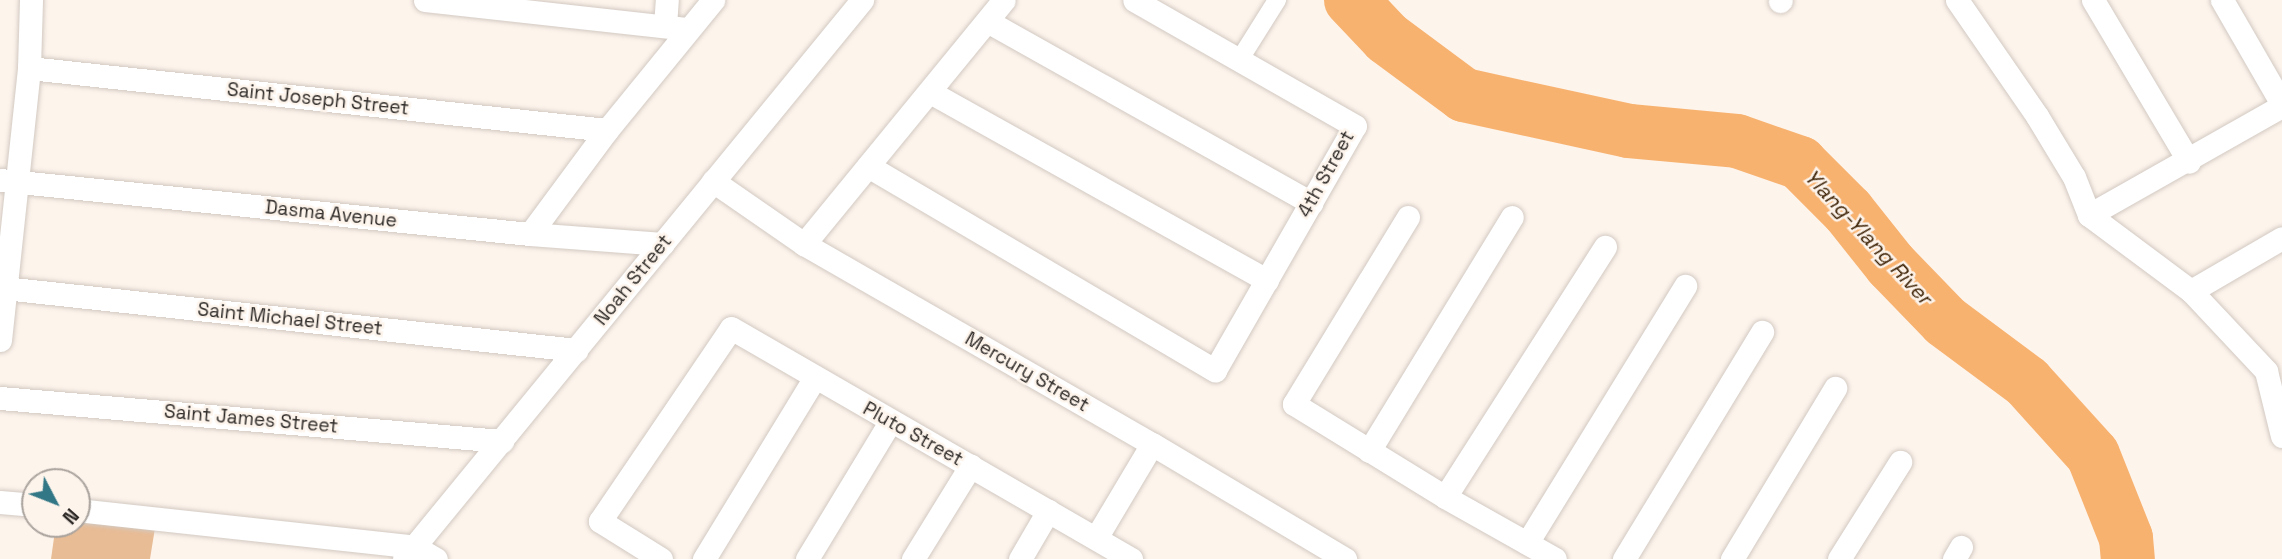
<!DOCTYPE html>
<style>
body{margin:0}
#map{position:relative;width:2282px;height:559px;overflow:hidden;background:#fdf4ec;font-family:"Space Grotesk",sans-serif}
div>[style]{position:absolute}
.green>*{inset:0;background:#e8bc95}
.river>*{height:54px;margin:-27px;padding:0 27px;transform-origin:27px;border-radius:27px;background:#f8b270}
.roads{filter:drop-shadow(0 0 2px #d2c9c2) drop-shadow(0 0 2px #d2c9c2)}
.pedestrian>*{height:18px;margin:-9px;padding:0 9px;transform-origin:9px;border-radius:9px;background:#fff}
.minor>*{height:23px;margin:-11.5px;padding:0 11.5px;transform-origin:11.5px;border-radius:11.5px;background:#fff}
span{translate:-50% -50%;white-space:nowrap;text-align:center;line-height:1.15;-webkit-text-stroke:5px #fdf4ec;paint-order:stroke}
.street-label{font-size:19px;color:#2d2926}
.water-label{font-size:21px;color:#402508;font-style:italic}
.north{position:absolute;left:21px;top:468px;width:70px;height:70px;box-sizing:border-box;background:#fdf4ec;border:2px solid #aaa39d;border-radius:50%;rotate:132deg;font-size:19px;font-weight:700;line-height:28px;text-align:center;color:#2d2926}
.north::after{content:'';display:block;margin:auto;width:24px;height:32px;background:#327785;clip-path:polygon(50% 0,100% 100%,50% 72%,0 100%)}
</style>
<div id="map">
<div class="green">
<i style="clip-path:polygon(77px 517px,155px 528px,150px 559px,51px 559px,56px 524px,77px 524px)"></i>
</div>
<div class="river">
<i style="left:1351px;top:0;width:52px;rotate:46.5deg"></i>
<i style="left:1387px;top:38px;width:96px;rotate:36.5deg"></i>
<i style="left:1464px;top:95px;width:169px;rotate:12.3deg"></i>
<i style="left:1629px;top:131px;width:108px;rotate:5.3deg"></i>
<i style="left:1737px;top:141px;width:67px;rotate:19.2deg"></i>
<i style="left:1800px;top:163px;width:68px;rotate:45deg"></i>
<i style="left:1848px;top:211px;width:69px;rotate:51.5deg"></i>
<i style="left:1891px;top:265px;width:78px;rotate:46deg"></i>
<i style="left:1945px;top:321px;width:102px;rotate:36.6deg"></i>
<i style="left:2027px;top:382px;width:98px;rotate:47.9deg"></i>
<i style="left:2093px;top:455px;width:89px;rotate:68.3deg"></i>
<i style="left:2126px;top:538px;width:21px;rotate:85deg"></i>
</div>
<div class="roads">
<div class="pedestrian">
<i style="left:1240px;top:59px;width:70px;rotate:-57.9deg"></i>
</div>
<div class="minor">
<i style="left:425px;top:0;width:265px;rotate:6.3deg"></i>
<i style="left:1957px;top:0;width:141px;rotate:55.4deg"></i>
<i style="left:2037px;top:116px;width:71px;rotate:58.8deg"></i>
<i style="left:2074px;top:177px;width:41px;rotate:68.5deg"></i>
<i style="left:2089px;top:215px;width:127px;rotate:36.7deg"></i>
<i style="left:2191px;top:291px;width:110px;rotate:46.8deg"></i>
<i style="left:2266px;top:371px;width:67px;rotate:76.2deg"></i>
<i style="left:2093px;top:0;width:188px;rotate:59.3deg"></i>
<i style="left:2222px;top:0;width:120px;rotate:60deg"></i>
<i style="left:1780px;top:1px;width:1px;rotate:-45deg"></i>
<i style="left:987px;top:21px;width:372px;rotate:29.3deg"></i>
<i style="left:665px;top:26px;width:26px;rotate:-86deg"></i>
<i style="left:29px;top:68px;width:581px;rotate:6.12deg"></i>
<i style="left:930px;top:92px;width:386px;rotate:29.2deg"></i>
<i style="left:868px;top:166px;width:403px;rotate:30.5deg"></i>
<i style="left:1215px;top:370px;width:281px;rotate:-60.2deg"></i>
<i style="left:1355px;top:126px;width:254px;rotate:-150.3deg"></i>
<i style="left:0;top:180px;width:533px;rotate:5.82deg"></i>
<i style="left:530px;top:234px;width:133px;rotate:4.3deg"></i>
<i style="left:713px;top:181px;width:111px;rotate:34.7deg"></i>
<i style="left:804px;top:244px;width:401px;rotate:29.9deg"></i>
<i style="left:1152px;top:444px;width:225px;rotate:30.8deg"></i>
<i style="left:2089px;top:215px;width:222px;rotate:-29.5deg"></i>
<i style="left:1408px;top:217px;width:219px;rotate:121.4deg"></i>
<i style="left:1294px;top:404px;width:177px;rotate:31.6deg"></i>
<i style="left:1445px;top:497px;width:126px;rotate:29.4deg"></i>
<i style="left:530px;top:234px;width:129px;rotate:-53.5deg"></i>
<i style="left:607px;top:130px;width:168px;rotate:-50.8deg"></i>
<i style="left:804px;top:244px;width:315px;rotate:-50.7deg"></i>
<i style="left:4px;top:288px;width:576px;rotate:6.18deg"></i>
<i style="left:2191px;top:291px;width:105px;rotate:-30.2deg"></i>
<i style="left:0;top:340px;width:274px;rotate:-83.9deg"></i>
<i style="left:29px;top:68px;width:68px;rotate:-88.3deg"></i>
<i style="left:0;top:398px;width:504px;rotate:4.9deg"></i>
<i style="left:1369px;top:451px;width:274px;rotate:-58.6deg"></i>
<i style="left:1445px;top:497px;width:297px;rotate:-57.4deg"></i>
<i style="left:0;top:502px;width:35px;rotate:5deg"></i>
<i style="left:77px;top:510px;width:340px;rotate:6.2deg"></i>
<i style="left:415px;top:547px;width:24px;rotate:30deg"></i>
<i style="left:1096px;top:538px;width:109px;rotate:-59.2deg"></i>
<i style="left:1527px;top:543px;width:302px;rotate:-58.4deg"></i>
<i style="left:404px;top:559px;width:723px;rotate:-50.67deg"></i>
<i style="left:661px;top:559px;width:72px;rotate:-148.1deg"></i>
<i style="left:600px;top:521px;width:233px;rotate:-55.8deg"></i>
<i style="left:731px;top:328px;width:462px;rotate:30deg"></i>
<i style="left:704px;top:559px;width:213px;rotate:-58.6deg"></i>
<i style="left:807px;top:559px;width:160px;rotate:-58.8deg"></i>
<i style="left:913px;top:559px;width:110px;rotate:-58.3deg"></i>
<i style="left:1020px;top:559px;width:56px;rotate:-59.7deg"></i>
<i style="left:1624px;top:559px;width:266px;rotate:-58.7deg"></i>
<i style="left:1732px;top:559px;width:200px;rotate:-58.9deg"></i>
<i style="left:1839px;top:559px;width:115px;rotate:-57.8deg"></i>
<i style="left:1954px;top:559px;width:14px;rotate:-60deg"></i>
</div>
</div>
<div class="street-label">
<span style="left:318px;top:99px;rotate:6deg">Saint Joseph Street</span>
<span style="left:1326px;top:174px;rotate:-61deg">4th Street</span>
<span style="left:331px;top:214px;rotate:6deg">Dasma Avenue</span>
<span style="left:633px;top:280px;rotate:-51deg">Noah Street</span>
<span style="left:290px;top:319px;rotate:6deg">Saint Michael Street</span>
<span style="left:1027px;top:372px;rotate:30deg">Mercury Street</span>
<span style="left:251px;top:419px;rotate:5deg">Saint James Street</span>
<span style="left:913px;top:434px;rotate:29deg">Pluto Street</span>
</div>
<div class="water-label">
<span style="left:1868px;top:237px;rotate:47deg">Ylang-Ylang River</span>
</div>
<div class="north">N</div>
</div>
